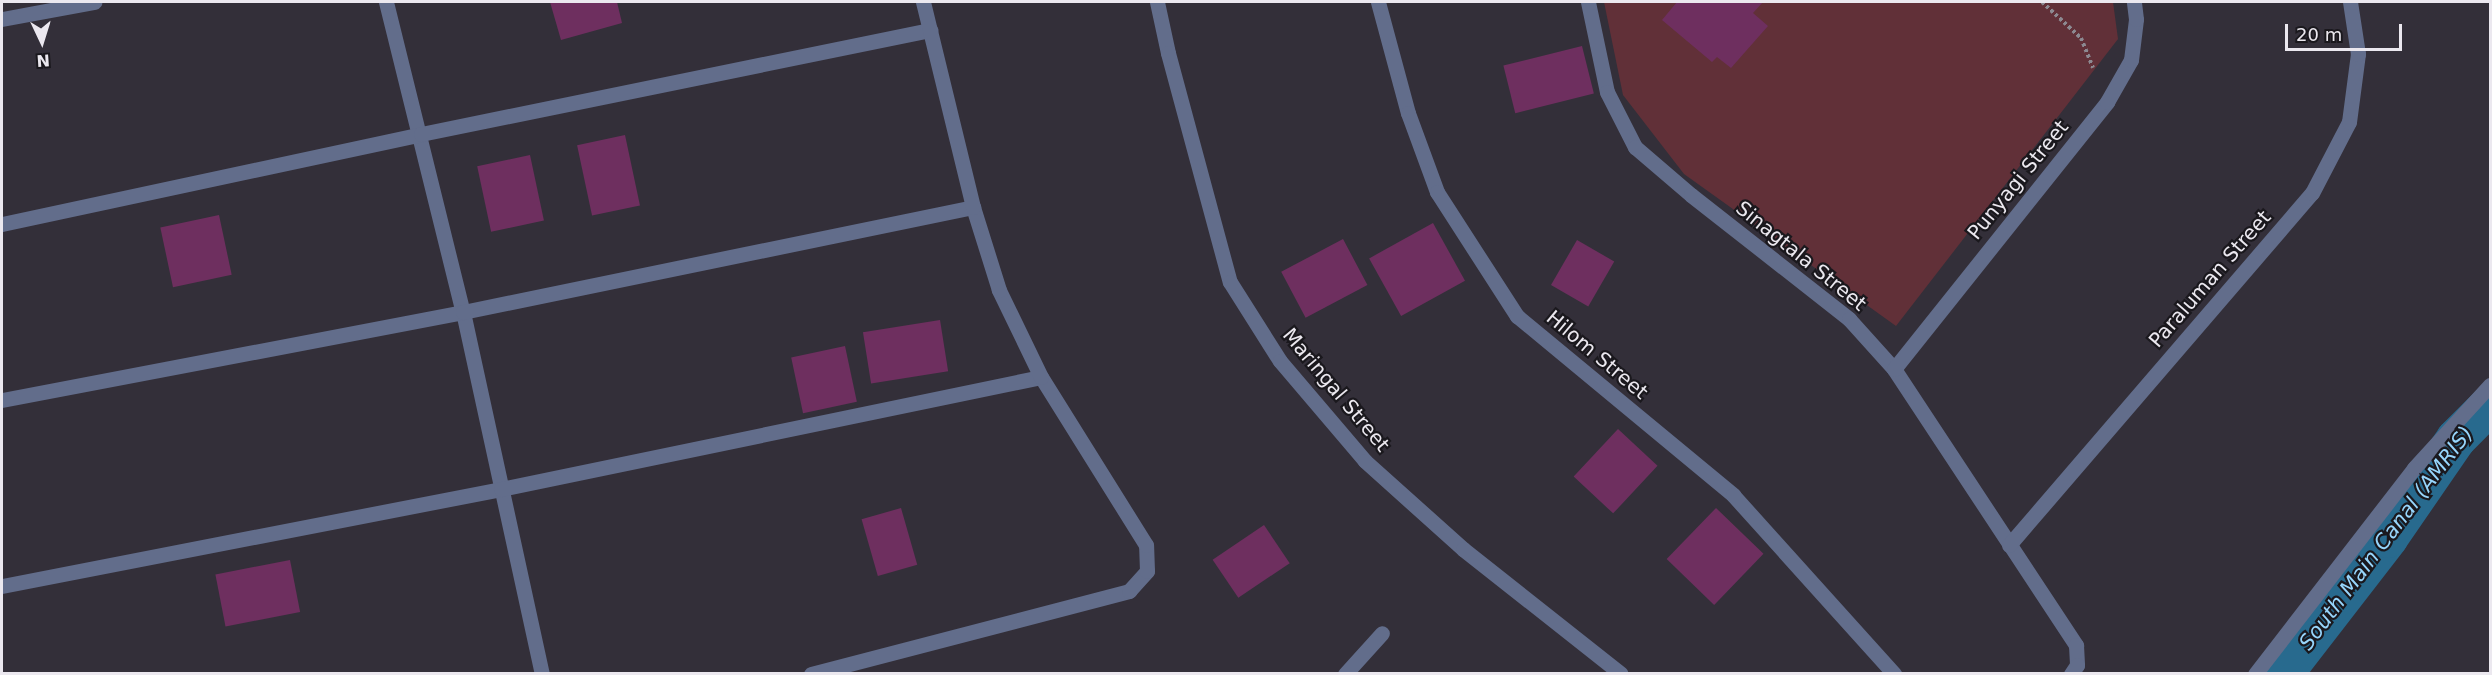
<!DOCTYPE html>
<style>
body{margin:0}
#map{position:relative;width:2492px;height:675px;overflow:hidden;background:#332f39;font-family:"DejaVu Sans",sans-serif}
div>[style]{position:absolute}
.green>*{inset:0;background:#613038}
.canal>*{height:40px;margin:-20px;padding:0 20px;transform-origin:20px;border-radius:20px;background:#286a8e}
.building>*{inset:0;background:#6e2f5f;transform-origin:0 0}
.path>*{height:4px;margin-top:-2px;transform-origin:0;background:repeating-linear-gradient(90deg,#8c8991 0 3px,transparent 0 6px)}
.street>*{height:15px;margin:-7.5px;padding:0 7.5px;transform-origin:7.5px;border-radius:7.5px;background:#626d8b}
span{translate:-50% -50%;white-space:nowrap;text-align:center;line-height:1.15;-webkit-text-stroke:4.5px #1a181d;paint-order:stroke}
.street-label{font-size:20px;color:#ebe8ef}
.water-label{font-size:21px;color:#97d6fc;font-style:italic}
.frame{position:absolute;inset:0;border:3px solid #ebe8ef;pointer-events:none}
.north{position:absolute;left:12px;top:12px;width:60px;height:60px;-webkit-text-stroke:4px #1a181d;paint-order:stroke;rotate:176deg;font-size:16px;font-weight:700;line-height:24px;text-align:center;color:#ebe8ef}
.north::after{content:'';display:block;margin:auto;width:21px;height:27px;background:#ebe8ef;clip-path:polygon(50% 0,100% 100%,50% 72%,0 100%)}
.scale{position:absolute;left:2285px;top:24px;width:117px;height:27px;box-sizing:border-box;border:3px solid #ebe8ef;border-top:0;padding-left:8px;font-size:18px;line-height:21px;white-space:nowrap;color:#ebe8ef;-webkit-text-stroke:4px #1a181d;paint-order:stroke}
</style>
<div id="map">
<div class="green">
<i style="clip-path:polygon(1604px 2px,2113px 2px,2118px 39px,1896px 326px,1684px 174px,1623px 95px)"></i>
</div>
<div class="canal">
<i style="left:2283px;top:674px;width:172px;rotate:-52.3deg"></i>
<i style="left:2388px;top:538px;width:120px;rotate:-55.5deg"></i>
<i style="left:2456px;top:439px;width:48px;rotate:-45deg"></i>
</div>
<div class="building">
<i style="clip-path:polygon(550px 2px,617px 2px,622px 23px,561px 40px)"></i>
<i style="clip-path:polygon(1677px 2px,1763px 2px,1753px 13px,1768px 26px,1731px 68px,1717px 57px,1712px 62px,1662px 20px)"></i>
<i style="left:1582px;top:46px;width:49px;height:81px;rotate:76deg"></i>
<i style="left:625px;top:135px;width:72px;height:49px;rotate:78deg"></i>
<i style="left:530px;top:155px;width:67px;height:54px;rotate:78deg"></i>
<i style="left:219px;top:215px;width:61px;height:60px;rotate:78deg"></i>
<i style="left:1433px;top:223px;width:66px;height:73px;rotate:61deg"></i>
<i style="left:1343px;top:239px;width:52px;height:70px;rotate:62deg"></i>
<i style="left:1577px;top:240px;width:43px;height:52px;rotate:30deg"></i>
<i style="left:940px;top:320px;width:52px;height:78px;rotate:81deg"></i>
<i style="left:845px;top:346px;width:57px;height:55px;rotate:78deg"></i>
<i style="left:1618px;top:429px;width:54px;height:65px;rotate:43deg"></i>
<i style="left:901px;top:508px;width:59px;height:41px;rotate:74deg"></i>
<i style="left:1716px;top:508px;width:66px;height:71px;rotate:44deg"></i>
<i style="left:1264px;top:525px;width:46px;height:62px;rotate:56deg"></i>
<i style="left:290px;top:560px;width:53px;height:76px;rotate:79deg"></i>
</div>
<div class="path">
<i style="left:2042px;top:2px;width:53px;rotate:42.7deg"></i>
<i style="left:2081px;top:38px;width:32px;rotate:68deg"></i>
</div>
<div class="street">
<i style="left:386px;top:2px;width:319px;rotate:76.1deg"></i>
<i style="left:463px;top:312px;width:371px;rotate:77.7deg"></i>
<i style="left:1157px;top:2px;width:52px;rotate:77.8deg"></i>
<i style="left:1168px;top:53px;width:237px;rotate:74.9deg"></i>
<i style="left:1230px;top:282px;width:93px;rotate:57.7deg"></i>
<i style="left:1280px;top:361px;width:131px;rotate:49.6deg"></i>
<i style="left:1365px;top:461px;width:132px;rotate:41.9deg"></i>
<i style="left:1463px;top:549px;width:201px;rotate:38.3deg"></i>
<i style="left:1378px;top:2px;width:115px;rotate:74.9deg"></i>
<i style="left:1408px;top:113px;width:84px;rotate:69.8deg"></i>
<i style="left:1437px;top:192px;width:148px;rotate:57.2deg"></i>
<i style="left:1517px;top:316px;width:281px;rotate:39.6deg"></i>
<i style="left:1733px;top:495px;width:241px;rotate:48deg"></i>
<i style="left:1588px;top:2px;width:92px;rotate:78.1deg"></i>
<i style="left:1607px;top:92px;width:62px;rotate:63deg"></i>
<i style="left:1635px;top:147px;width:74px;rotate:40.6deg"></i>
<i style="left:1691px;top:195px;width:201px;rotate:38.1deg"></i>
<i style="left:1849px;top:319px;width:67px;rotate:48deg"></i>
<i style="left:1894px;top:369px;width:331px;rotate:56.6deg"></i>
<i style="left:2076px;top:645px;width:20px;rotate:87deg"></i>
<i style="left:2077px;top:665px;width:11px;rotate:124deg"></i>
<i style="left:2px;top:19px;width:94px;rotate:-10.5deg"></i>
<i style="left:2px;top:224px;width:429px;rotate:-12.1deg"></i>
<i style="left:421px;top:134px;width:520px;rotate:-11.55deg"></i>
<i style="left:1894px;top:369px;width:342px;rotate:-51.4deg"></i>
<i style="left:2107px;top:102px;width:48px;rotate:-60.3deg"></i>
<i style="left:2131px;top:60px;width:41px;rotate:-83deg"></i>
<i style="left:2136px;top:19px;width:17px;rotate:-97deg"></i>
<i style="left:2px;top:400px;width:469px;rotate:-10.8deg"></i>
<i style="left:463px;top:312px;width:521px;rotate:-11.63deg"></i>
<i style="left:2009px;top:545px;width:464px;rotate:-49.3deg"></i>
<i style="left:2312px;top:193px;width:80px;rotate:-62.5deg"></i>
<i style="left:2349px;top:122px;width:69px;rotate:-82.5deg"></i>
<i style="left:2358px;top:54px;width:53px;rotate:-98.7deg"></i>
<i style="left:2px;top:586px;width:508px;rotate:-11deg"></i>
<i style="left:501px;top:489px;width:551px;rotate:-11.72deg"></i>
<i style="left:811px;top:674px;width:329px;rotate:-14.6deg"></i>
<i style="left:1129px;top:591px;width:27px;rotate:-48deg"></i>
<i style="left:1147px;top:571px;width:26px;rotate:-92deg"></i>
<i style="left:1146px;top:545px;width:198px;rotate:-122deg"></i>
<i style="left:1041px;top:377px;width:97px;rotate:-115.8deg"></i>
<i style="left:999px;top:290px;width:87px;rotate:-107.4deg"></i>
<i style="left:973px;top:207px;width:211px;rotate:-103.7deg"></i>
<i style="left:1345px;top:674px;width:55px;rotate:-47.9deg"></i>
<i style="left:2255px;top:674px;width:260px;rotate:-52.3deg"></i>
<i style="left:2414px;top:468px;width:113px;rotate:-47.5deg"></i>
</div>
<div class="street-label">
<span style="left:2018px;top:180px;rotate:-51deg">Punyagi Street</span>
<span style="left:1801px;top:256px;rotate:39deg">Sinagtala Street</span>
<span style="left:2210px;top:279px;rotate:-49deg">Paraluman Street</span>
<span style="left:1597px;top:355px;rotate:40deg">Hilom Street</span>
<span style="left:1336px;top:390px;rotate:50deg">Maringal Street</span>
</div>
<div class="water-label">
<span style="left:2386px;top:538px;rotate:-53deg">South Main Canal (AMRIS)</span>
</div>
<div class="frame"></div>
<div class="north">N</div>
<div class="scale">20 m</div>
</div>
